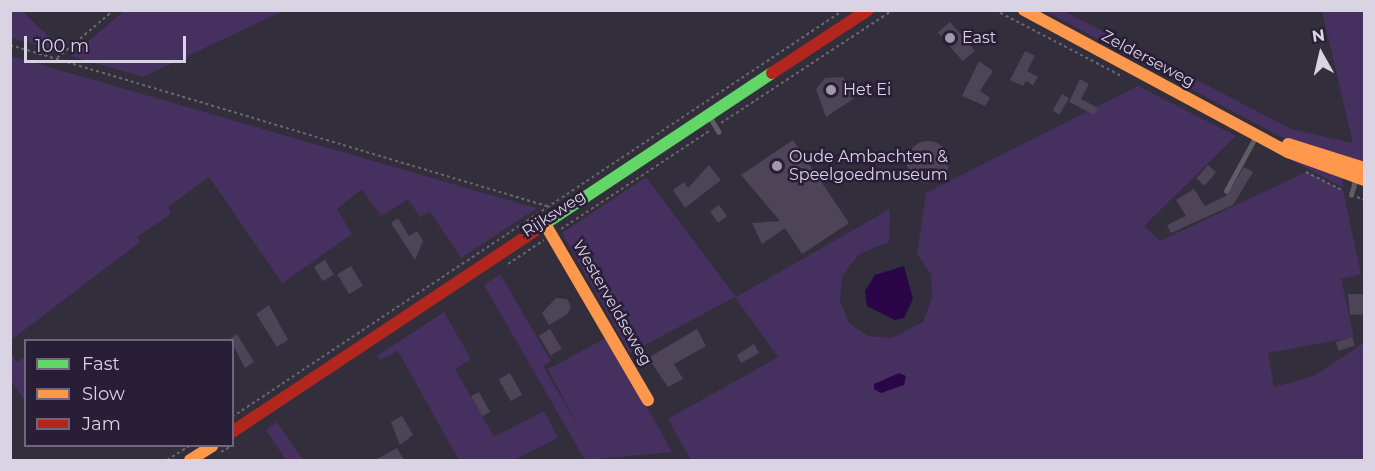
<!DOCTYPE html>
<style>
body{margin:0}
#map{position:relative;width:1375px;height:471px;overflow:hidden;background:#332e3b;font-family:Montserrat,sans-serif}
div>[style]{position:absolute}
.green>*{inset:0;background:#453060}
.water>*{inset:0;background:#2a0648}
.building>*{inset:0;background:#4d4457;transform-origin:0 0}
.round{border-radius:50%}
.path>*{height:2px;margin-top:-1px;transform-origin:0;background:repeating-linear-gradient(90deg,#69676e 0 3px,transparent 0 6px)}
.lane>*{height:4.5px;margin:-2.25px;padding:0 2.25px;transform-origin:2.25px;border-radius:2.25px;background:#5f5d63}
.fast>*{height:12px;margin:-6px;padding:0 6px;transform-origin:6px;border-radius:6px;background:#63d668}
.slow>*{height:12px;margin:-6px;padding:0 6px;transform-origin:6px;border-radius:6px;background:#ff974d}
.jam>*{height:12px;margin:-6px;padding:0 6px;transform-origin:6px;border-radius:6px;background:#b3261e}
.dots>*{width:16px;height:16px;translate:-50% -50%;box-sizing:border-box;border:3px solid #281e37;border-radius:50%}
span{translate:-50% -50%;white-space:nowrap;text-align:center;line-height:1.15;-webkit-text-stroke:5px #281e37;paint-order:stroke}
.poi-label{font-size:16px;color:#d9d3e4}
.left{translate:0 -50%;text-align:left}
.street-label{font-size:16px;color:#d9d3e4}
.frame{position:absolute;inset:0;border:12px solid #d9d3e4;pointer-events:none}
.legend{position:absolute;left:24px;top:339px;width:210px;height:108px;box-sizing:border-box;background:#281e37;border:2px solid #6f667c;margin:0;padding:8px 10px;list-style:none;font-size:18px;color:#d9d3e4}
.legend li{display:flex;align-items:center;gap:12px;height:30px}
.legend b{width:30px;border:2px solid #6f667c}
.north{position:absolute;left:1291px;top:24px;width:60px;height:60px;-webkit-text-stroke:4px #281e37;paint-order:stroke;rotate:352deg;font-size:16px;font-weight:700;line-height:24px;text-align:center;color:#d9d3e4}
.north::after{content:'';display:block;margin:auto;width:21px;height:27px;background:#d9d3e4;clip-path:polygon(50% 0,100% 100%,50% 72%,0 100%)}
.scale{position:absolute;left:24px;top:36px;width:162px;height:27px;box-sizing:border-box;border:3px solid #d9d3e4;border-top:0;padding-left:8px;font-size:18px;line-height:21px;white-space:nowrap;color:#d9d3e4;-webkit-text-stroke:4px #281e37;paint-order:stroke}
</style>
<div id="map">
<div class="green">
<i style="clip-path:polygon(10px 11px,22px 11px,60px 47px,54px 50px,11px 38px)"></i>
<i style="clip-path:polygon(124px 11px,124px 10px,283px 11px,143px 77px,71px 56px)"></i>
<i style="clip-path:polygon(1045px 11px,1064px 11px,1291px 129px,1353px 143px,1322px 11px,1364px 11px,1364px 163px,1283px 138px)"></i>
<i style="clip-path:polygon(11px 56px,501px 198px,537px 208px,461px 258px,430px 212px,420px 217px,408px 199px,381px 216px,362px 189px,337px 209px,352px 234px,282px 283px,209px 177px,168px 207px,171px 214px,137px 237px,140px 242px,11px 340px)"></i>
<i style="clip-path:polygon(1138px 86px,1236px 136px,1144px 226px,1160px 241px,1306px 172px,1343px 190px,1361px 274px,1341px 279px,1354px 337px,1268px 353px,1274px 387px,1314px 376px,1364px 343px,1364px 460px,691px 460px,668px 419px,778px 357px,735px 297px,630px 353px,562px 233px,646px 177px,736px 297px,890px 209px,889px 242px,859px 254px,842px 276px,840px 301px,849px 323px,868px 336px,892px 338px,923px 322px,932px 298px,931px 274px,917px 254px,926px 193px)"></i>
<i style="clip-path:polygon(1270px 149px,1342px 178px,1344px 188px)"></i>
<i style="clip-path:polygon(500px 274px,551px 361px,543px 366px,578px 426px,548px 369px,608px 337px,672px 452px,585px 460px,484px 285px)"></i>
<i style="clip-path:polygon(444px 312px,471px 359px,455px 369px,494px 437px,544px 411px,558px 438px,514px 460px,459px 460px,398px 351px,380px 360px,377px 356px)"></i>
<i style="clip-path:polygon(11px 353px,17px 362px,25px 356px,25px 401px,11px 380px)"></i>
<i style="clip-path:polygon(277px 422px,303px 460px,286px 460px,266px 430px)"></i>
</div>
<div class="water">
<i style="clip-path:polygon(904px 266px,913px 299px,904px 318px,895px 320px,867px 306px,865px 291px,875px 275px)"></i>
<i style="clip-path:polygon(899px 373px,906px 376px,904px 385px,881px 393px,874px 389px,874px 384px)"></i>
</div>
<div class="building">
<i style="left:950px;top:22px;width:38px;height:16px;rotate:49deg"></i>
<i style="clip-path:polygon(1025px 51px,1035px 56px,1027px 71px,1038px 77px,1033px 85px,1026px 81px,1023px 86px,1010px 80px)"></i>
<i style="clip-path:polygon(979px 61px,993px 71px,980px 91px,990px 98px,985px 106px,962px 96px)"></i>
<i style="clip-path:polygon(843px 77px,856px 97px,826px 117px,816px 89px,825px 78px)"></i>
<i style="clip-path:polygon(1080px 79px,1089px 84px,1081px 99px,1098px 108px,1094px 115px,1069px 102px)"></i>
<i style="left:1062px;top:94px;width:8px;height:19px;rotate:30deg"></i>
<i style="clip-path:polygon(793px 140px,849px 223px,802px 254px,785px 228px,762px 244px,752px 223px,780px 221px,741px 175px)"></i>
<i class="round" style="left:907px;top:141px;width:42px;height:42px"></i>
<i style="clip-path:polygon(709px 165px,721px 180px,685px 208px,673px 190px,684px 182px,688px 188px)"></i>
<i style="left:1208px;top:165px;width:11px;height:18px;rotate:41deg"></i>
<i style="clip-path:polygon(1244px 167px,1253px 172px,1233px 205px,1171px 233px,1167px 225px,1186px 216px,1176px 200px,1194px 189px,1205px 206px,1226px 196px)"></i>
<i style="left:719px;top:205px;width:14px;height:11px;rotate:54deg"></i>
<i style="clip-path:polygon(398px 218px,409px 236px,417px 231px,423px 241px,415px 260px,391px 223px)"></i>
<i style="left:325px;top:260px;width:17px;height:13px;rotate:59deg"></i>
<i style="left:351px;top:266px;width:23px;height:16px;rotate:59deg"></i>
<i style="clip-path:polygon(1348px 294px,1365px 294px,1365px 314px,1350px 315px)"></i>
<i style="clip-path:polygon(556px 298px,567px 299px,571px 306px,568px 314px,549px 325px,542px 313px)"></i>
<i style="clip-path:polygon(269px 305px,288px 340px,277px 347px,256px 314px)"></i>
<i style="left:550px;top:329px;width:23px;height:13px;rotate:59deg"></i>
<i style="clip-path:polygon(697px 329px,706px 346px,674px 364px,683px 379px,668px 387px,648px 358px)"></i>
<i style="clip-path:polygon(237px 334px,254px 362px,245px 368px,230px 339px)"></i>
<i style="left:1352px;top:337px;width:9px;height:17px;rotate:72deg"></i>
<i style="clip-path:polygon(754px 344px,759px 353px,741px 363px,737px 355px)"></i>
<i style="left:510px;top:373px;width:25px;height:13px;rotate:61deg"></i>
<i style="left:479px;top:392px;width:23px;height:9px;rotate:61deg"></i>
<i style="clip-path:polygon(402px 416px,413px 435px,400px 445px,391px 422px)"></i>
<i style="clip-path:polygon(397px 448px,404px 460px,375px 460px)"></i>
</div>
<div class="path">
<i style="left:995px;top:10px;width:144px;rotate:27.6deg"></i>
<i style="left:10px;top:45px;width:564px;rotate:16.7deg"></i>
<i style="left:57px;top:58px;width:75px;rotate:-40.1deg"></i>
<i style="left:721px;top:123px;width:206px;rotate:-33.3deg"></i>
<i style="left:1306px;top:172px;width:42px;rotate:26.6deg"></i>
<i style="left:1357px;top:197px;width:8px;rotate:23deg"></i>
<i style="left:561px;top:229px;width:178px;rotate:-33.5deg"></i>
<i style="left:508px;top:264px;width:43px;rotate:-33.7deg"></i>
<i style="left:232px;top:417px;width:735px;rotate:-33.63deg"></i>
<i style="left:221px;top:452px;width:12px;rotate:-31deg"></i>
<i style="left:167px;top:460px;width:26px;rotate:-32deg"></i>
</div>
<div class="lane">
<i style="left:710px;top:117px;width:17px;rotate:59deg"></i>
<i style="left:1226px;top:191px;width:63px;rotate:-61.4deg"></i>
<i style="left:1351px;top:195px;width:19px;rotate:-74deg"></i>
</div>
<div class="fast">
<i style="left:540px;top:227px;width:278px;rotate:-33.6deg"></i>
</div>
<div class="slow">
<i style="left:1024px;top:10px;width:300px;rotate:28.3deg"></i>
<i style="left:1288px;top:152px;width:81px;rotate:20.2deg"></i>
<i style="left:1288px;top:144px;width:80px;rotate:17.5deg"></i>
<i style="left:545px;top:224px;width:204px;rotate:59.7deg"></i>
<i style="left:190px;top:460px;width:26px;rotate:-32deg"></i>
</div>
<div class="jam">
<i style="left:772px;top:73px;width:115px;rotate:-33.3deg"></i>
<i style="left:232px;top:432px;width:370px;rotate:-33.6deg"></i>
</div>
<div class="dots">
<i style="left:950px;top:38px;background:#9f99a9"></i>
<i style="left:831px;top:90px;background:#9f99a9"></i>
<i style="left:777px;top:166px;background:#9f99a9"></i>
</div>
<div class="poi-label">
<span class="left" style="left:962px;top:38px">East</span>
<span class="left" style="left:843px;top:90px">Het Ei</span>
<span class="left" style="left:789px;top:166px">Oude Ambachten &amp;<br>Speelgoedmuseum</span>
</div>
<div class="street-label">
<span style="left:1148px;top:59px;rotate:28deg">Zelderseweg</span>
<span style="left:554px;top:214px;rotate:-33deg">Rijksweg</span>
<span style="left:612px;top:303px;rotate:60deg">Westerveldseweg</span>
</div>
<div class="frame"></div>
<ul class="legend">
<li><b style="height:8px;background:#63d668"></b>Fast</li>
<li><b style="height:8px;background:#ff974d"></b>Slow</li>
<li><b style="height:8px;background:#b3261e"></b>Jam</li>
</ul>
<div class="north">N</div>
<div class="scale">100 m</div>
</div>
